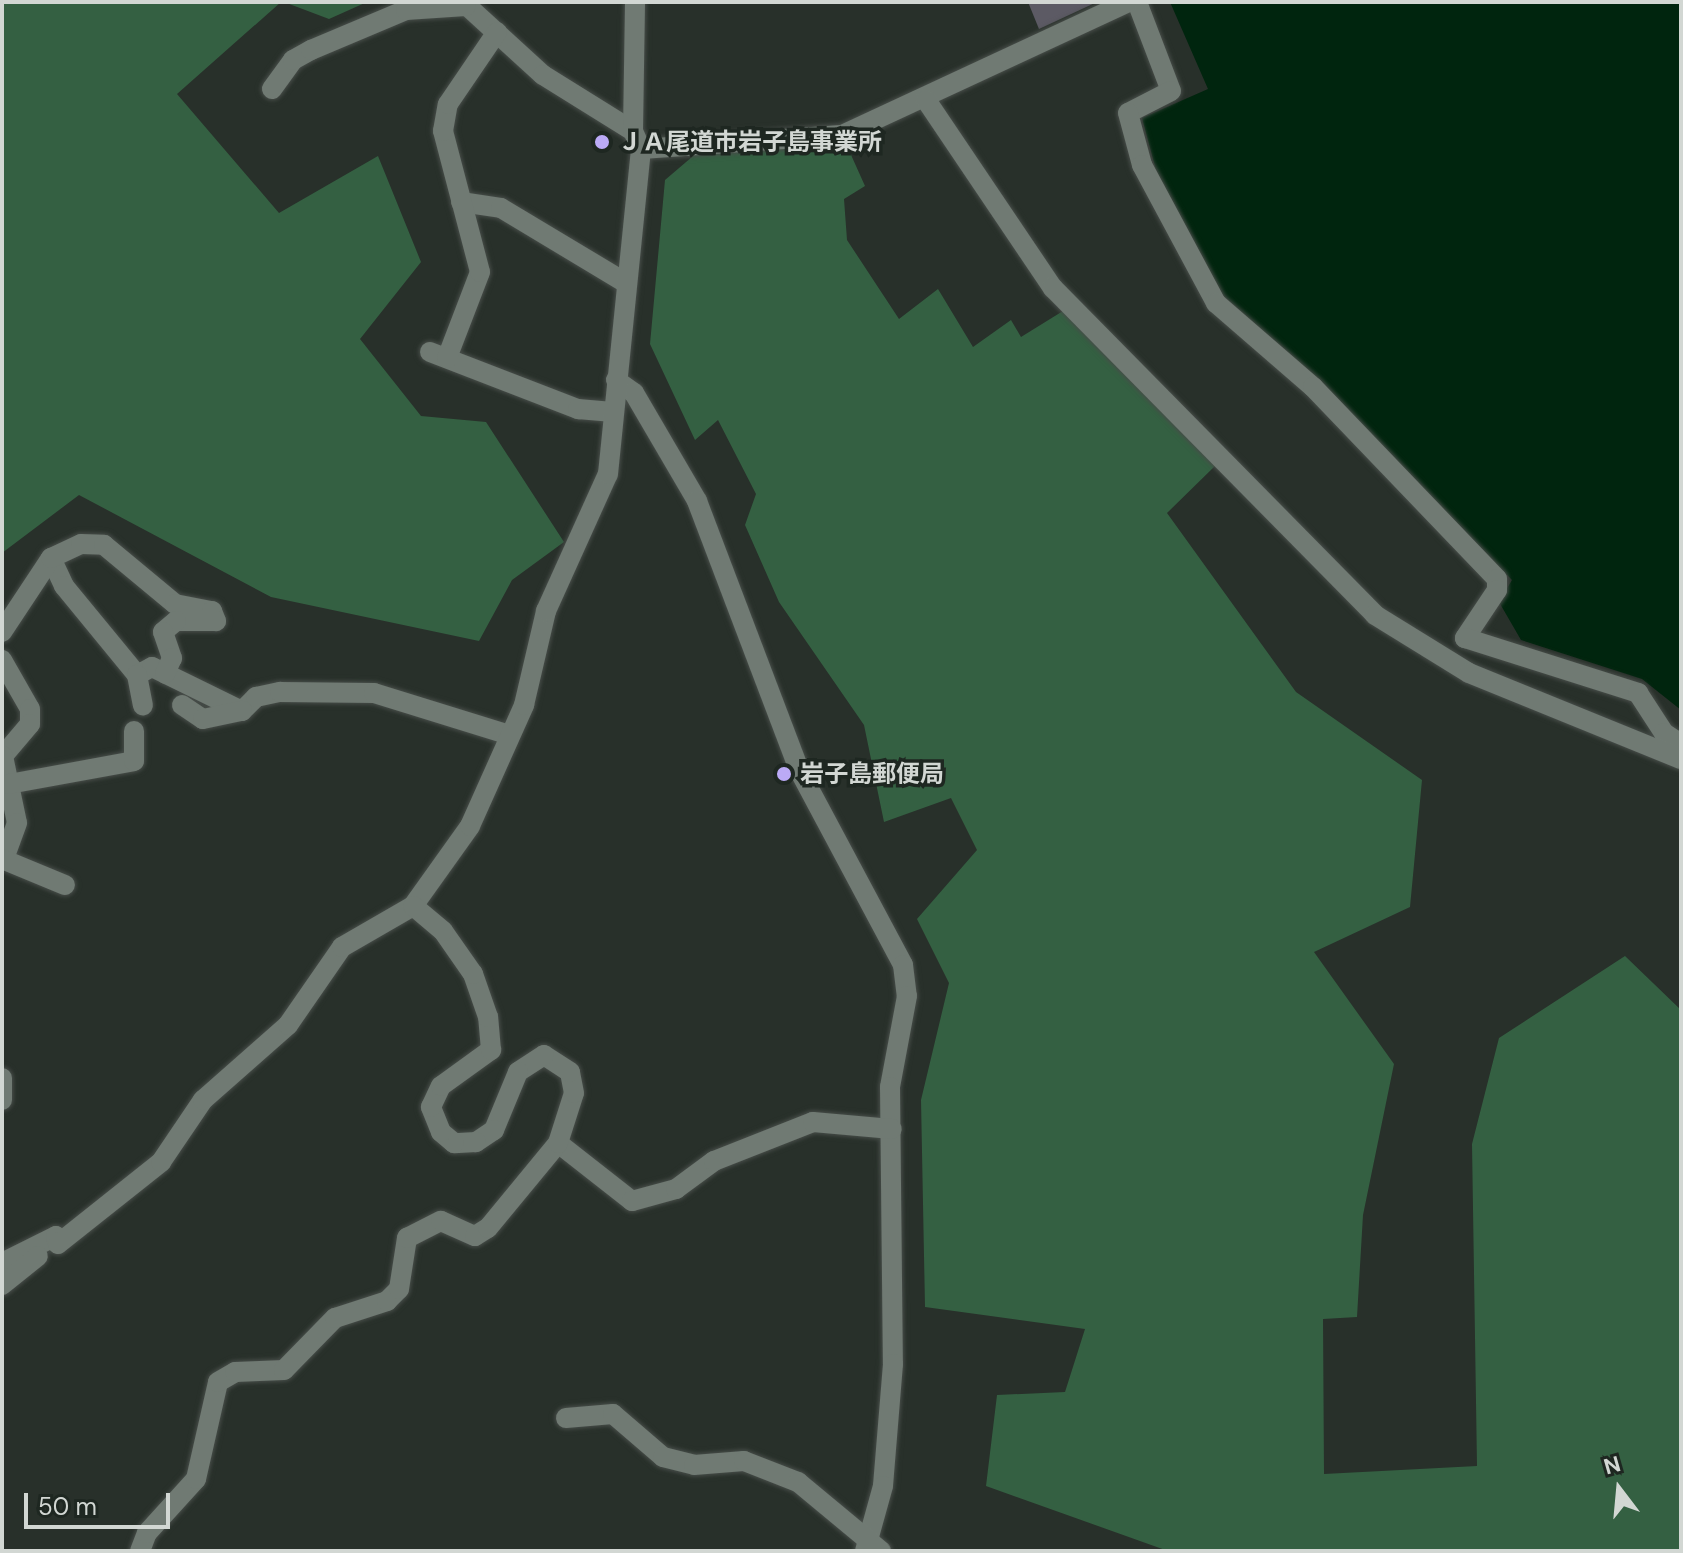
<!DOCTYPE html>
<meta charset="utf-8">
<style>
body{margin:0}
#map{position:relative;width:1683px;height:1553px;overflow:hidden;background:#28302a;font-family:"DM Sans","Noto Sans JP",sans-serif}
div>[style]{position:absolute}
.green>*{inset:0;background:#346042}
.water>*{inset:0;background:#00250e}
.building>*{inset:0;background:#5c5a64}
.roads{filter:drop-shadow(0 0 2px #474d49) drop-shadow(0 0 2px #474d49)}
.street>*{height:20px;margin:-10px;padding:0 10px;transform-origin:10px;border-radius:10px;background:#707a73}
.secondary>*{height:20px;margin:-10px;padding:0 10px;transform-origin:10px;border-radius:10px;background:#707a73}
.dots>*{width:22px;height:22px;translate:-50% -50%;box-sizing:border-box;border:4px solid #1e2721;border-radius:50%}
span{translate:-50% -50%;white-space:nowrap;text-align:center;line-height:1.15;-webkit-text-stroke:7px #1e2721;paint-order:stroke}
.poi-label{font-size:24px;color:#d2d7d3;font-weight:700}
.left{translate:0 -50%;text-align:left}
.frame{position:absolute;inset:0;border:4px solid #d2d7d3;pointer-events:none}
.north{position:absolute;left:1579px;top:1449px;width:80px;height:80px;-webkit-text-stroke:6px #1e2721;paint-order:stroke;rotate:344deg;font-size:22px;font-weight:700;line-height:32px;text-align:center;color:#d2d7d3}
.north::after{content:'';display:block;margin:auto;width:28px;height:36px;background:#d2d7d3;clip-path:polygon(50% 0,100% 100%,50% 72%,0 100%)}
.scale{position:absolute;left:24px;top:1493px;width:146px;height:36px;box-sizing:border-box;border:4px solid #d2d7d3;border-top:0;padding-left:10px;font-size:24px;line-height:28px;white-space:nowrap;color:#d2d7d3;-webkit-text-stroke:6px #1e2721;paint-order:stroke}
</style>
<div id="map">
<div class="green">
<i style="clip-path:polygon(2px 2px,281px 2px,177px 94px,279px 213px,378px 156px,421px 262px,360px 339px,421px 416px,486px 422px,564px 542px,512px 580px,479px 641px,271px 597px,79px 495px,2px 553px)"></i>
<i style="clip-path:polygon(284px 2px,367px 2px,329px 19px)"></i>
<i style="clip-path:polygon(843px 137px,865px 186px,844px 199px,847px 240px,899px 319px,938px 289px,973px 347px,1011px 320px,1021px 337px,1063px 311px,1215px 466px,1167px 513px,1296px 692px,1422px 780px,1410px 907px,1314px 952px,1394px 1064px,1363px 1215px,1357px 1317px,1323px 1319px,1324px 1474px,1477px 1466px,1472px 1144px,1499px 1038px,1625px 956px,1681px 1010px,1681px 1551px,1168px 1551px,986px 1486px,997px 1395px,1065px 1392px,1085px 1329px,925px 1307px,921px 1100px,949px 983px,917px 919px,977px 850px,951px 798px,884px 822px,864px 725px,779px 602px,745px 525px,756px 494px,718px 420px,695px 440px,650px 344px,665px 180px,706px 145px)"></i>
</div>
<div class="water">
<i style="clip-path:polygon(1170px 2px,1681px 2px,1681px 710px,1642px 679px,1521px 640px,1499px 602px,1512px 580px,1322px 383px,1217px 290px,1157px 174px,1142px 118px,1208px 89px)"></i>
</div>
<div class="building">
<i style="clip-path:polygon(1028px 2px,1097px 2px,1039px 29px)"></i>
</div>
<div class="roads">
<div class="street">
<i style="left:463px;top:2px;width:108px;rotate:42.4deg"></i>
<i style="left:543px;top:75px;width:106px;rotate:31.9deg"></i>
<i style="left:633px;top:131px;width:20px;rotate:66deg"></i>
<i style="left:1137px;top:2px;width:95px;rotate:69.1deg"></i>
<i style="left:1171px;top:91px;width:48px;rotate:152.9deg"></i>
<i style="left:1128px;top:113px;width:54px;rotate:74.9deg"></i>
<i style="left:1142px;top:165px;width:157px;rotate:61.8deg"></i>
<i style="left:1216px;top:303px;width:128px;rotate:40.9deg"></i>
<i style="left:1313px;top:387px;width:266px;rotate:46.2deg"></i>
<i style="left:1497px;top:579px;width:11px;rotate:90deg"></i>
<i style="left:1497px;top:590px;width:58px;rotate:123.7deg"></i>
<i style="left:1465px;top:638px;width:182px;rotate:17.6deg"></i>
<i style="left:1638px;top:693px;width:48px;rotate:57deg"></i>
<i style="left:1664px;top:733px;width:20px;rotate:33deg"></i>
<i style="left:272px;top:89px;width:36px;rotate:-54deg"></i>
<i style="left:293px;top:60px;width:21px;rotate:-29deg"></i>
<i style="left:311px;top:50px;width:103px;rotate:-22.8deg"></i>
<i style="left:406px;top:10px;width:60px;rotate:-3.8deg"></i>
<i style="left:633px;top:131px;width:129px;rotate:-89.1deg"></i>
<i style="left:461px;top:202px;width:40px;rotate:8.5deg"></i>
<i style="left:501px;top:208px;width:146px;rotate:31deg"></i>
<i style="left:430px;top:352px;width:159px;rotate:21.1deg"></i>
<i style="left:578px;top:409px;width:32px;rotate:5deg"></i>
<i style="left:447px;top:358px;width:92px;rotate:-69deg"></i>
<i style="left:480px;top:272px;width:146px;rotate:-104.7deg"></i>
<i style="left:443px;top:131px;width:27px;rotate:-80deg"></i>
<i style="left:448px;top:104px;width:87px;rotate:-55.8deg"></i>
<i style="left:616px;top:380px;width:22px;rotate:36deg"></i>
<i style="left:634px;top:393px;width:125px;rotate:59.7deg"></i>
<i style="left:697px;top:501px;width:288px;rotate:69.2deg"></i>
<i style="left:799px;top:770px;width:221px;rotate:61.9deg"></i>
<i style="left:903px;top:965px;width:31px;rotate:83deg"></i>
<i style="left:907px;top:996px;width:93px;rotate:100.6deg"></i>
<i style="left:890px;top:1087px;width:277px;rotate:89.4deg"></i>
<i style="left:893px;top:1364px;width:122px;rotate:94.7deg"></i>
<i style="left:883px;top:1486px;width:67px;rotate:105.5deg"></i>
<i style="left:51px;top:558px;width:31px;rotate:65deg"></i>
<i style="left:64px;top:586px;width:115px;rotate:50.6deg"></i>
<i style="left:137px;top:675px;width:17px;rotate:-28deg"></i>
<i style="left:152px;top:667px;width:100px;rotate:26.1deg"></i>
<i style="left:242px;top:711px;width:20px;rotate:-45deg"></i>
<i style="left:256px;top:697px;width:25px;rotate:-12deg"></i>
<i style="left:280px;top:692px;width:94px;rotate:0.6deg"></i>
<i style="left:374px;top:693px;width:142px;rotate:17.2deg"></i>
<i style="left:2px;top:632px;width:89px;rotate:-56.5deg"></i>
<i style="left:51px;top:558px;width:33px;rotate:-25deg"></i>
<i style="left:81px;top:544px;width:23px;rotate:2deg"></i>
<i style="left:104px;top:545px;width:92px;rotate:39.7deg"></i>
<i style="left:175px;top:604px;width:38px;rotate:11deg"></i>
<i style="left:212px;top:611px;width:11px;rotate:68deg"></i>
<i style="left:216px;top:621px;width:40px;rotate:180deg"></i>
<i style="left:176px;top:621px;width:17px;rotate:140deg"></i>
<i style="left:163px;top:632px;width:28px;rotate:71deg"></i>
<i style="left:172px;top:658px;width:17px;rotate:114deg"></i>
<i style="left:2px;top:660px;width:56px;rotate:60.3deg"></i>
<i style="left:30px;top:709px;width:15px;rotate:90deg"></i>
<i style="left:30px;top:724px;width:42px;rotate:130.2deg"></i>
<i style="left:3px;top:756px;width:68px;rotate:78.2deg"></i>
<i style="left:17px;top:823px;width:37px;rotate:110deg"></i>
<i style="left:137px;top:675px;width:31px;rotate:79deg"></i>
<i style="left:182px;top:705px;width:25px;rotate:34deg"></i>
<i style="left:203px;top:719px;width:40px;rotate:-12deg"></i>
<i style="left:9px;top:784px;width:127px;rotate:-10.4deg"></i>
<i style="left:134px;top:761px;width:30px;rotate:-90deg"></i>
<i style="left:2px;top:859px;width:68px;rotate:22.4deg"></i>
<i style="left:2px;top:1078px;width:22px;rotate:90deg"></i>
<i style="left:558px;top:1143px;width:94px;rotate:38.1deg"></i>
<i style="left:632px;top:1201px;width:46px;rotate:-15.3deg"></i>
<i style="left:676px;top:1189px;width:47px;rotate:-36.4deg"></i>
<i style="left:714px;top:1161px;width:106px;rotate:-21.5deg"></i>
<i style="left:813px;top:1122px;width:79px;rotate:5.1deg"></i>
<i style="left:2px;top:1263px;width:60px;rotate:-26.6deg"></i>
<i style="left:56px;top:1236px;width:8px;rotate:76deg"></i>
<i style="left:58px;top:1244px;width:132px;rotate:-38.5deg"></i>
<i style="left:161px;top:1162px;width:75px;rotate:-55.9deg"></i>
<i style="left:203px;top:1100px;width:113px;rotate:-41.4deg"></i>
<i style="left:288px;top:1025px;width:95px;rotate:-55.3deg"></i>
<i style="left:342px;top:947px;width:82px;rotate:-30deg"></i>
<i style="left:413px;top:906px;width:98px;rotate:-54.5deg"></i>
<i style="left:470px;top:826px;width:133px;rotate:-65.9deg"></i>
<i style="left:524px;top:705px;width:97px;rotate:-76.8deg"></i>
<i style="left:546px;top:611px;width:150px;rotate:-65.7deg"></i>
<i style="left:608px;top:474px;width:327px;rotate:-84.2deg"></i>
<i style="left:641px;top:149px;width:201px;rotate:-4deg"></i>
<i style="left:842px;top:135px;width:315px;rotate:-24.9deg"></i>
<i style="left:2px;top:1285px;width:46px;rotate:-38.9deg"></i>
<i style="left:566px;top:1418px;width:47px;rotate:-4.9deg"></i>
<i style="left:613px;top:1414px;width:66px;rotate:40.7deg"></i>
<i style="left:663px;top:1457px;width:32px;rotate:14deg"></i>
<i style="left:694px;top:1465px;width:50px;rotate:-4.6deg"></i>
<i style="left:744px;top:1461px;width:58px;rotate:21.3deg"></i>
<i style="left:798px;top:1482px;width:108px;rotate:39.7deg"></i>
<i style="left:140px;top:1551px;width:19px;rotate:-69deg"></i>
<i style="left:147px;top:1533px;width:73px;rotate:-47.8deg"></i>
<i style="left:196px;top:1479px;width:99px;rotate:-77.2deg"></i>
<i style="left:218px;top:1382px;width:20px;rotate:-30deg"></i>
<i style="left:235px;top:1372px;width:49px;rotate:-2.3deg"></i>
<i style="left:284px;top:1370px;width:73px;rotate:-45.6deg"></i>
<i style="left:335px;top:1318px;width:55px;rotate:-18.1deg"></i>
<i style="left:387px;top:1301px;width:17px;rotate:-45deg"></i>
<i style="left:399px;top:1289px;width:52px;rotate:-81.1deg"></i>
<i style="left:407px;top:1238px;width:38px;rotate:-27deg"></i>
<i style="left:441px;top:1221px;width:37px;rotate:24deg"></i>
<i style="left:475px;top:1236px;width:15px;rotate:-32deg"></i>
<i style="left:488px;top:1228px;width:110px;rotate:-50.5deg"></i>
<i style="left:558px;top:1143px;width:52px;rotate:-72.3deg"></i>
<i style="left:574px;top:1093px;width:21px;rotate:-101deg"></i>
<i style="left:570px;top:1072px;width:31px;rotate:-147deg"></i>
<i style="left:544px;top:1055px;width:31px;rotate:147deg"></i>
<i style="left:518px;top:1072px;width:63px;rotate:112.5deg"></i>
<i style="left:494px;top:1130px;width:22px;rotate:146deg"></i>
<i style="left:476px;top:1142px;width:22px;rotate:177deg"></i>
<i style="left:454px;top:1143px;width:17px;rotate:-140deg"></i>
<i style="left:441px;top:1132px;width:27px;rotate:-112deg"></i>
<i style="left:431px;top:1107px;width:23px;rotate:-65deg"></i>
<i style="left:441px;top:1086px;width:62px;rotate:-35.8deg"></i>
<i style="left:491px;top:1050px;width:33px;rotate:-95deg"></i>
<i style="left:488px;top:1017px;width:46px;rotate:-109.2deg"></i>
<i style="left:473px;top:974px;width:52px;rotate:-124.9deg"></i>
<i style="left:443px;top:931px;width:39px;rotate:-140deg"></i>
</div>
<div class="secondary">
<i style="left:926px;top:100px;width:227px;rotate:56deg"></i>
<i style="left:1053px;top:288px;width:459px;rotate:45.4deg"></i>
<i style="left:1375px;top:615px;width:110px;rotate:31.7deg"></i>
<i style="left:1469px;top:673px;width:229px;rotate:22.1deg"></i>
</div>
</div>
<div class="dots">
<i style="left:602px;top:142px;background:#bbaaf6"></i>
<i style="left:784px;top:774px;background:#bbaaf6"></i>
</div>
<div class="poi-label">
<span class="left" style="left:618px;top:142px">ＪＡ尾道市岩子島事業所</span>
<span class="left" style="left:800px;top:774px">岩子島郵便局</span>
</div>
<div class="frame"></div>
<div class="north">N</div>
<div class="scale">50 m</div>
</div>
